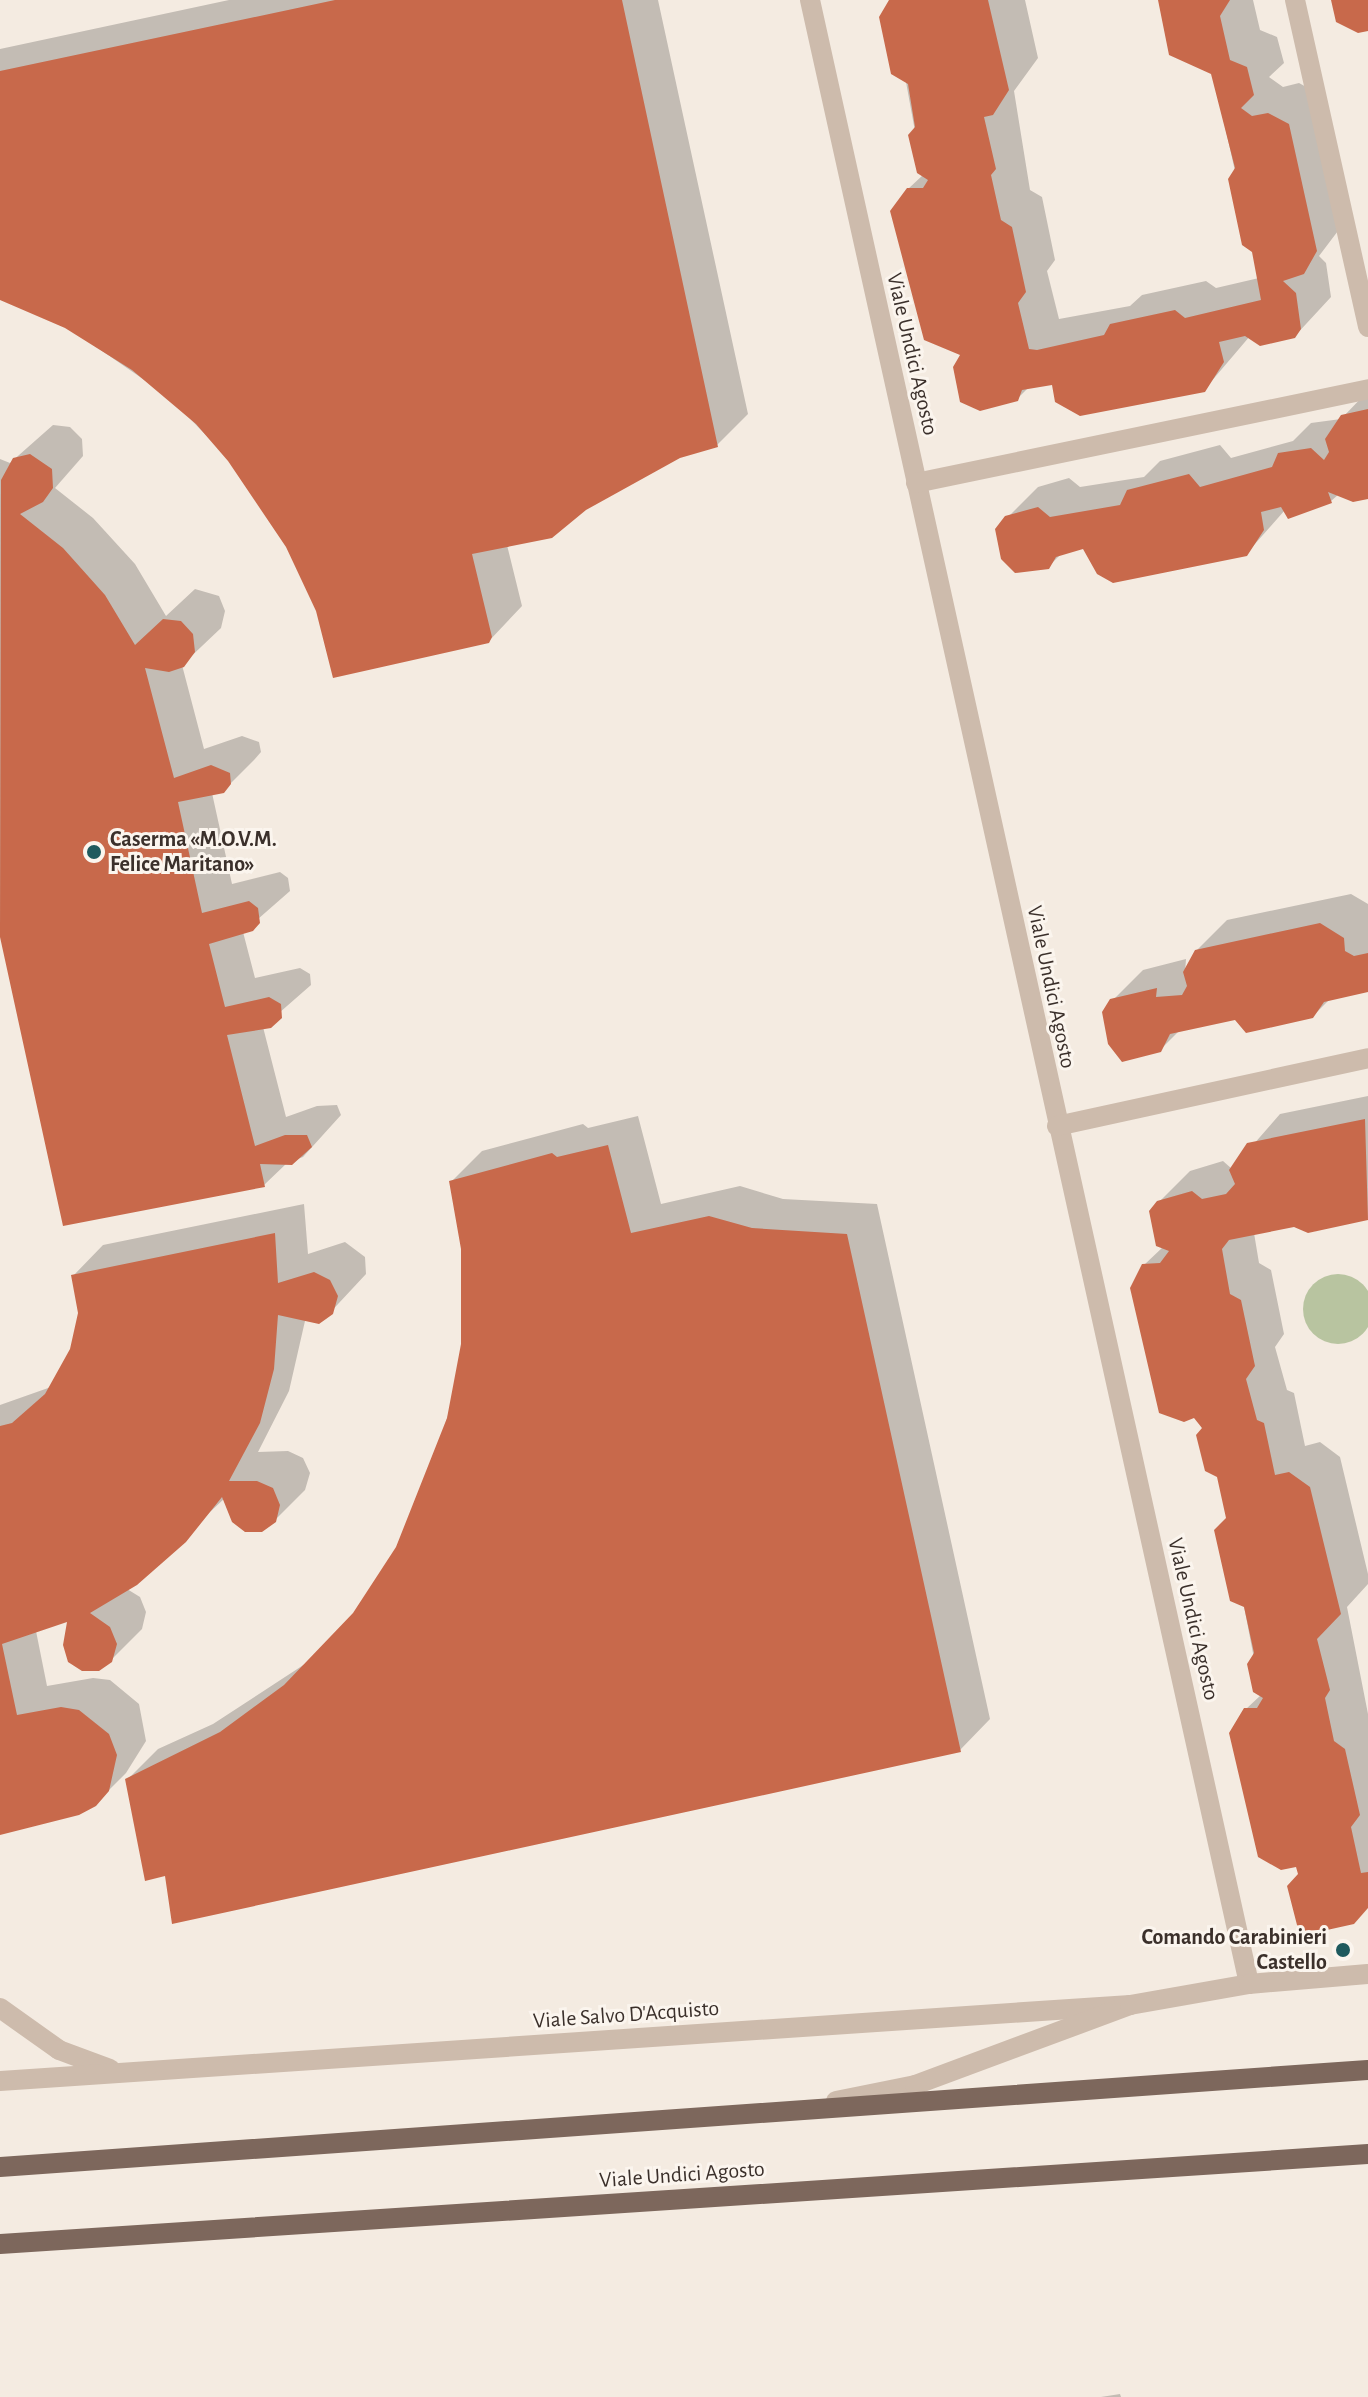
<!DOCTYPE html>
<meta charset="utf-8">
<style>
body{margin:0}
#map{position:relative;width:1368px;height:2397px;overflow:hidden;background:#f4ebe1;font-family:"Alegreya Sans",sans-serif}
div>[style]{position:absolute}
.green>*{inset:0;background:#b8c4a0}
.round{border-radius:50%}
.shadow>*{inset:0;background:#0003}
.building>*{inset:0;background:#c8694b}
.minor>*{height:20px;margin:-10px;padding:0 10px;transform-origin:10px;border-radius:10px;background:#cdbbac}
.major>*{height:20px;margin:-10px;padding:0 10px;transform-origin:10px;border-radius:10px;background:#7d675c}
.dots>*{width:22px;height:22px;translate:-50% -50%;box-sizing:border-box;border:4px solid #fbf5ee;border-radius:50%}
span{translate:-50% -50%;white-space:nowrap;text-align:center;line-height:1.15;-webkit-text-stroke:6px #fbf5ee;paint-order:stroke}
.street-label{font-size:22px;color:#3b302b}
.poi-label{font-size:22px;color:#3b302b;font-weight:700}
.left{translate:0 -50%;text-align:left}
.right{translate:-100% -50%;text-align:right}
</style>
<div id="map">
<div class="green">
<i class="round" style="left:1303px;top:1274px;width:70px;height:70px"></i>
</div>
<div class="shadow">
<i style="clip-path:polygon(229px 0,658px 0,748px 414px,717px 445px,679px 456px,507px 545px,522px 606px,488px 642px,317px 610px,274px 521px,230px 460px,169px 397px,66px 326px,0 299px,0 49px)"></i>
<i style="clip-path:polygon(891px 0,1025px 0,1038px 58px,1014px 91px,1030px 190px,1042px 197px,1055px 260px,1047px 271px,1059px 319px,1130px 306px,1142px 295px,1206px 281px,1216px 288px,1259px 278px,1213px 73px,1160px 0,1253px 0,1260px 30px,1277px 37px,1284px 63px,1269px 77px,1283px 87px,1299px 83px,1319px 94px,1347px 219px,1319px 256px,1326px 263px,1331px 297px,1294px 337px,1250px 336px,1204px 390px,1054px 383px,1029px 387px,1017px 399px,963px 354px,908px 189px,923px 175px)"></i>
<i style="clip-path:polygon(1368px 391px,1368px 497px,1339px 494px,1331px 501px,1285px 510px,1246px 554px,1084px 546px,1062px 553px,1048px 567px,1007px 518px,1038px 487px,1069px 478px,1080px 487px,1144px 477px,1160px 461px,1220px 445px,1231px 458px,1293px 441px,1311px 423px,1341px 419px)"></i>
<i style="clip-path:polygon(53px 425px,70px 427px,82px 439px,83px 456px,55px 488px,93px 518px,135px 564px,166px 616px,195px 589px,219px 596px,225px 611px,221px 628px,182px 665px,204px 749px,242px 736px,259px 742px,261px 752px,254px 760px,223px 791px,212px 793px,232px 884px,280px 872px,288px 878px,290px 891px,243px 932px,255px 978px,300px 968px,310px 974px,311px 985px,263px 1027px,286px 1117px,317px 1106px,337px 1105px,341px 1115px,303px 1157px,287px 1163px,264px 1185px,65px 1224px,0 928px,0 459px,10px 463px)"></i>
<i style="clip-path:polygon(1351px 894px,1368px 904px,1368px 990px,1330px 999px,1312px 1017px,1235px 1018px,1180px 1030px,1160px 1050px,1112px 1001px,1143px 970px,1186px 959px,1185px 973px,1196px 951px,1227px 920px)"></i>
<i style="clip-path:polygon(1368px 1096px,1368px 1218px,1308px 1230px,1294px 1224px,1254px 1233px,1259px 1263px,1271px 1270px,1284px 1334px,1275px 1347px,1287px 1390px,1294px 1393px,1305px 1446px,1320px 1442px,1340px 1457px,1368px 1574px,1368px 1584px,1347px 1607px,1368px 1714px,1368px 1907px,1300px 1875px,1246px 1709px,1261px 1695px,1219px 1476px,1144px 1265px,1163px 1247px,1159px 1202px,1190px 1171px,1223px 1161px,1232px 1169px,1280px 1114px)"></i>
<i style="clip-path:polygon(638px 1116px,661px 1204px,740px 1186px,783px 1199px,877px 1204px,990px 1719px,960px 1750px,167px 1874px,127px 1780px,158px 1749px,213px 1724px,311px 1660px,354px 1614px,398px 1548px,434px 1465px,457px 1383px,465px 1316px,463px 1248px,451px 1182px,482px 1151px,583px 1124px,588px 1128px)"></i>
<i style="clip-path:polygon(304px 1204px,308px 1254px,345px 1242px,365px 1257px,366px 1274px,325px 1318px,305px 1321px,289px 1391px,258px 1452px,288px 1451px,303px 1458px,310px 1473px,305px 1490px,274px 1521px,225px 1498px,127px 1589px,140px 1597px,146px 1612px,142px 1629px,111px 1660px,69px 1620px,36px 1631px,47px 1686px,93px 1678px,110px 1680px,139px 1704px,146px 1741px,126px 1773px,95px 1804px,0 1832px,0 1405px,51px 1387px,72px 1350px,80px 1313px,73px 1276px,103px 1245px)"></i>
<i style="clip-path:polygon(1120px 2394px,1121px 2397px,1101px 2397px)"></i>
</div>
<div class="building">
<i style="clip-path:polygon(335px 0,622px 0,718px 447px,680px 458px,586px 510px,552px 538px,472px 554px,492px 637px,489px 643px,333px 678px,316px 611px,286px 547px,228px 461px,196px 424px,132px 370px,65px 328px,0 300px,0 71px)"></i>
<i style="clip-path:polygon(889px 0,988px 0,1009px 90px,993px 115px,984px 117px,996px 169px,991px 175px,1001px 220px,1012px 227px,1026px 292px,1018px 303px,1029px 349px,1037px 350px,1104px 335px,1110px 324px,1175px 310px,1185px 318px,1261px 300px,1252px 252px,1242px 245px,1228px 179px,1235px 168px,1211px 74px,1169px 55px,1158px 0,1230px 0,1220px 16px,1230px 60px,1247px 67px,1254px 95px,1241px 108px,1252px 116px,1268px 113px,1289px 124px,1317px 251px,1304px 274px,1283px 281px,1296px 293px,1301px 329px,1295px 338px,1260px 346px,1245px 336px,1219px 342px,1224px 362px,1205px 392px,1080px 416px,1055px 402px,1052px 385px,1022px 390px,1018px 401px,980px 411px,960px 402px,953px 367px,960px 355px,924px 340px,890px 211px,907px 188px,923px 188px,928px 180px,917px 173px,908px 135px,915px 127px,908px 84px,891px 74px,879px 17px)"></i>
<i style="clip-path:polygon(1331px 0,1368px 0,1368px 31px,1358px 33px,1336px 22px)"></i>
<i style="clip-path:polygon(1368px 409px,1368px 499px,1353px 502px,1328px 492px,1332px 503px,1288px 519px,1281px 507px,1261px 512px,1264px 530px,1247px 556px,1113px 583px,1097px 574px,1083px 549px,1056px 557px,1049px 569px,1015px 573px,1001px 559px,995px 529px,1005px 516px,1038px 507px,1050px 517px,1120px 505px,1127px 490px,1189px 474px,1200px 487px,1272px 467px,1278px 453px,1311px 448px,1324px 460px,1329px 452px,1325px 439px,1341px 415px)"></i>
<i style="clip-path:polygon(30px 454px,52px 469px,53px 488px,43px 502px,20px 514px,63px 548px,105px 595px,135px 645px,163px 619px,181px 621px,193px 634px,195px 652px,184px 667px,169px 672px,145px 668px,174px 778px,211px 765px,230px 773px,231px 784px,224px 793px,178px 802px,202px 913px,249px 901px,258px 908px,260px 923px,253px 931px,209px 944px,225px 1007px,269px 997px,281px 1004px,282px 1018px,271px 1028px,227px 1035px,255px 1146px,285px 1135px,307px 1135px,312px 1147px,292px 1165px,260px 1164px,265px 1187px,63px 1226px,0 937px,1px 480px,13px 458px)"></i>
<i style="clip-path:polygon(1320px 923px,1344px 938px,1345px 951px,1354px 956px,1368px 953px,1368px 992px,1324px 1002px,1313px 1018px,1246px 1033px,1235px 1020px,1170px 1034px,1161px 1052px,1122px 1062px,1108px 1044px,1102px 1012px,1110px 999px,1157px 988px,1156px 997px,1182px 995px,1187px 986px,1183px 972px,1195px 950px)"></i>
<i style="clip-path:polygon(1365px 1119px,1368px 1220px,1308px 1233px,1294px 1227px,1229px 1240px,1222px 1249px,1230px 1294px,1241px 1300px,1255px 1366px,1246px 1379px,1257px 1420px,1264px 1423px,1275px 1475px,1289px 1472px,1310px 1487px,1341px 1614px,1317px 1639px,1330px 1690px,1325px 1698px,1334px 1741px,1345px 1749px,1360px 1815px,1351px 1827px,1361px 1873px,1368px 1872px,1368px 1908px,1354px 1924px,1309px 1934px,1297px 1925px,1287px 1886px,1298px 1874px,1296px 1867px,1281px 1870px,1258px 1857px,1229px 1733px,1244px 1708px,1257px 1708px,1263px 1698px,1253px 1692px,1247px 1664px,1254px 1653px,1244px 1607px,1230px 1601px,1214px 1530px,1226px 1518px,1217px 1477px,1205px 1471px,1196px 1435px,1202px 1428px,1194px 1418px,1184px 1422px,1159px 1413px,1130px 1288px,1142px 1264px,1160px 1263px,1169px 1251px,1156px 1246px,1149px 1211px,1157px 1201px,1192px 1191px,1202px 1199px,1226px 1194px,1235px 1184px,1229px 1170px,1247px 1143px)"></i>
<i style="clip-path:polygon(608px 1145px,631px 1233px,709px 1216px,752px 1228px,847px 1234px,961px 1752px,172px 1924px,165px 1876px,145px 1881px,125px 1779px,220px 1732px,284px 1685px,353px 1613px,396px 1547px,447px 1418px,461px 1344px,461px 1249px,449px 1181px,552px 1153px,557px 1157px)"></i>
<i style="clip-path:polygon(275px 1233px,278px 1283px,314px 1272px,330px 1280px,338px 1296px,333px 1314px,319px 1324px,278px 1315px,274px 1369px,260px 1423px,229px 1481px,257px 1481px,273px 1488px,280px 1505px,276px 1522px,262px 1532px,245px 1532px,232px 1522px,222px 1497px,186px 1542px,137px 1585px,90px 1613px,110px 1627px,117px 1644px,112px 1662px,99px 1671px,82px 1671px,68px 1662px,63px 1645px,67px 1622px,2px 1644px,17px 1715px,61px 1707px,79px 1710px,109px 1734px,117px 1755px,109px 1791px,96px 1806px,79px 1815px,0 1835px,0 1426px,12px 1423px,45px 1394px,70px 1349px,78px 1313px,71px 1275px)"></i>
</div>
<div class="minor">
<i style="left:810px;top:0;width:2032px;rotate:77.52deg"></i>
<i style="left:1295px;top:0;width:335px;rotate:77.4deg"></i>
<i style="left:916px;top:483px;width:462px;rotate:-11.7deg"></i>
<i style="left:1057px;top:1126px;width:318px;rotate:-12.3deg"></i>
<i style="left:0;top:2008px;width:72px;rotate:35.4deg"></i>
<i style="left:59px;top:2050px;width:54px;rotate:20.4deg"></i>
<i style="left:0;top:2081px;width:1133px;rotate:-3.85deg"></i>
<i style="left:836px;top:2101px;width:81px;rotate:-11.4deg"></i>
<i style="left:915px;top:2085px;width:229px;rotate:-20.4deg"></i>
<i style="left:1130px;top:2005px;width:121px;rotate:-10deg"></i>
<i style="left:1249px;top:1984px;width:119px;rotate:-4.8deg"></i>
</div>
<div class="major">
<i style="left:0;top:2167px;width:1371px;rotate:-4.06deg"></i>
<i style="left:0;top:2244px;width:1371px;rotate:-3.76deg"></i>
</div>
<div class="dots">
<i style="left:94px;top:852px;background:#1f5a5e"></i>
<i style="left:1343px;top:1950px;background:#1f5a5e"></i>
</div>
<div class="street-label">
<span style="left:912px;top:354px;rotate:77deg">Viale Undici Agosto</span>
<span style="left:1051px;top:987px;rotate:78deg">Viale Undici Agosto</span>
<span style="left:1193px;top:1619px;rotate:77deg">Viale Undici Agosto</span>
<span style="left:626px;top:2015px;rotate:-4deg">Viale Salvo D'Acquisto</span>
<span style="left:682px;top:2175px;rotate:-4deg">Viale Undici Agosto</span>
</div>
<div class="poi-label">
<span class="left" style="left:110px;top:852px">Caserma «M.O.V.M.<br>Felice Maritano»</span>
<span class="right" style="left:1327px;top:1950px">Comando Carabinieri<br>Castello</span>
</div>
</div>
